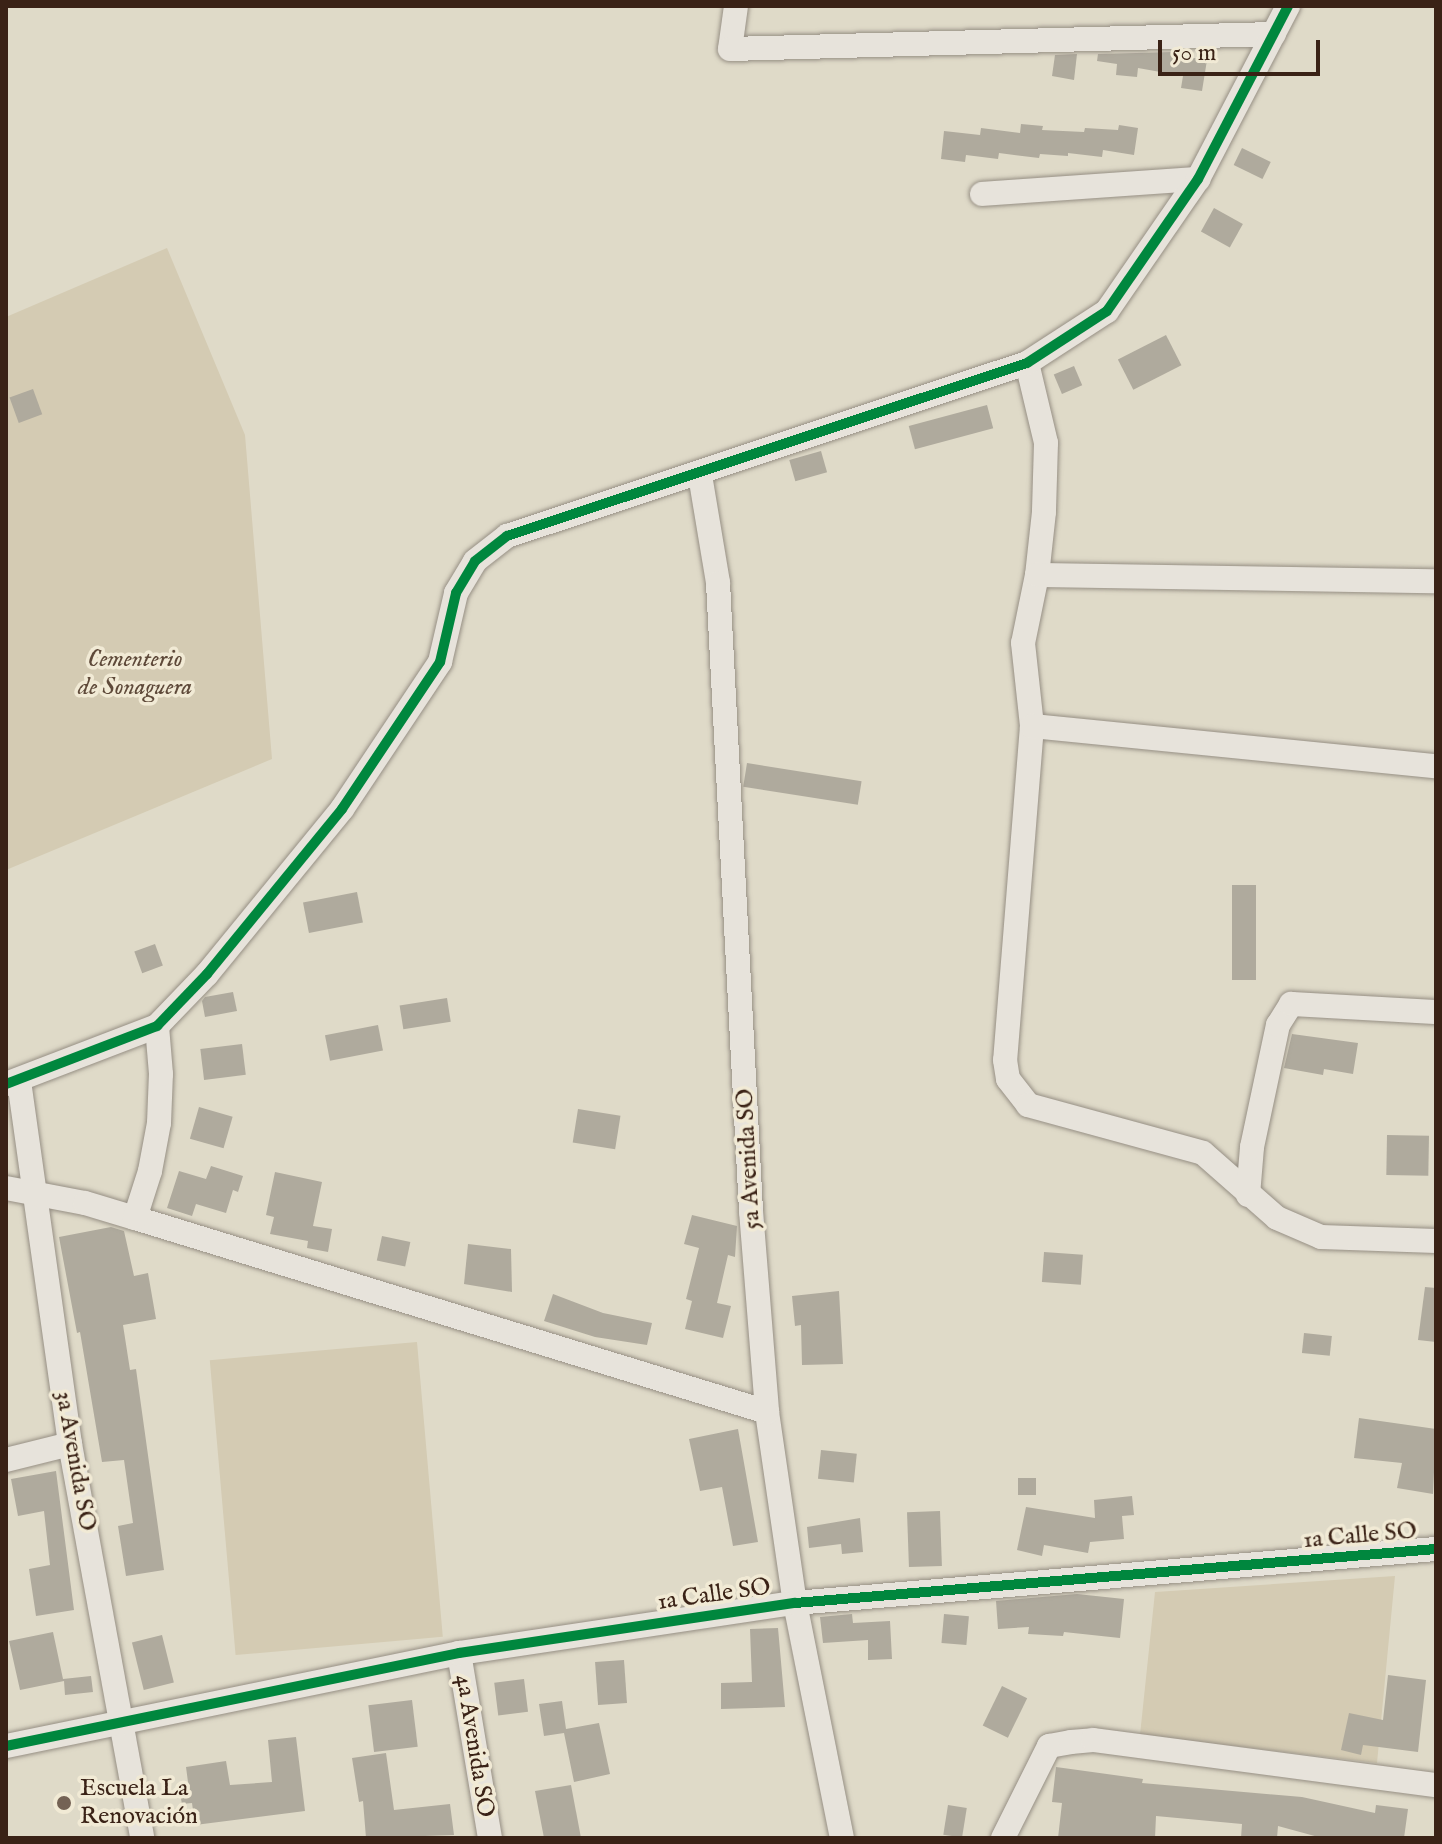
<!DOCTYPE html>
<meta charset="utf-8">
<style>
body{margin:0}
#map{position:relative;width:1442px;height:1844px;overflow:hidden;background:#dfdac8;font-family:"IM FELL English",serif}
div>[style]{position:absolute}
.green>*{inset:0;background:#d4cbb3;transform-origin:0 0}
.building>*{inset:0;background:#afaa9d;transform-origin:0 0}
.roads{filter:drop-shadow(0 0 2px #968f84) drop-shadow(0 0 2px #968f84)}
.minor>*{height:24px;margin:-12px;padding:0 12px;transform-origin:12px;border-radius:12px;background:#e7e3db}
.cycleway>*{height:10px;margin:-5px;padding:0 5px;transform-origin:5px;border-radius:5px;background:#00873e}
.dots>*{width:22px;height:22px;translate:-50% -50%;box-sizing:border-box;border:4px solid #f1ead5;border-radius:50%}
span{translate:-50% -50%;white-space:nowrap;text-align:center;line-height:1.15;-webkit-text-stroke:7px #f1ead5;paint-order:stroke}
.park-label{font-size:24px;color:#5e4939;font-style:italic}
.street-label{font-size:24px;color:#3a2216}
.poi-label{font-size:24px;color:#3a2216}
.left{translate:0 -50%;text-align:left}
.frame{position:absolute;inset:0;border:8px solid #3a2216;pointer-events:none}
.scale{position:absolute;left:1158px;top:40px;width:162px;height:36px;box-sizing:border-box;border:4px solid #3a2216;border-top:0;padding-left:10px;font-size:24px;line-height:28px;white-space:nowrap;color:#3a2216;-webkit-text-stroke:6px #f1ead5;paint-order:stroke}
</style>
<div id="map">
<div class="green">
<i style="clip-path:polygon(167px 248px,245px 435px,272px 759px,6px 870px,6px 317px)"></i>
<i style="left:417px;top:1342px;width:296px;height:208px;rotate:85deg"></i>
<i style="clip-path:polygon(1395px 1576px,1377px 1763px,1140px 1735px,1155px 1592px)"></i>
</div>
<div class="building">
<i style="clip-path:polygon(1175px 52px,1175px 55px,1207px 60px,1202px 91px,1181px 88px,1183px 76px,1138px 68px,1137px 77px,1116px 75px,1117px 64px,1097px 61px,1098px 54px)"></i>
<i style="clip-path:polygon(1077px 54px,1074px 80px,1052px 76px,1055px 55px)"></i>
<i style="clip-path:polygon(1021px 124px,1043px 126px,1042px 130px,1084px 132px,1085px 128px,1118px 130px,1119px 125px,1138px 128px,1134px 155px,1103px 150px,1102px 157px,1068px 153px,1068px 156px,1040px 154px,1039px 158px,999px 153px,998px 159px,966px 155px,965px 162px,941px 159px,944px 131px,980px 135px,981px 128px,1020px 133px)"></i>
<i style="left:1242px;top:148px;width:32px;height:19px;rotate:26deg"></i>
<i style="left:1214px;top:208px;width:33px;height:27px;rotate:29deg"></i>
<i style="left:1166px;top:335px;width:34px;height:54px;rotate:63deg"></i>
<i style="left:1074px;top:366px;width:21px;height:22px;rotate:67deg"></i>
<i style="left:33px;top:389px;width:27px;height:25px;rotate:70deg"></i>
<i style="left:987px;top:405px;width:24px;height:81px;rotate:75deg"></i>
<i style="left:821px;top:451px;width:22px;height:33px;rotate:74deg"></i>
<i style="left:747px;top:763px;width:116px;height:24px;rotate:9deg"></i>
<i style="left:1232px;top:885px;width:24px;height:95px"></i>
<i style="left:357px;top:892px;width:31px;height:55px;rotate:79deg"></i>
<i style="left:155px;top:944px;width:23px;height:22px;rotate:70deg"></i>
<i style="clip-path:polygon(233px 992px,237px 1011px,205px 1017px,202px 1001px,205px 997px)"></i>
<i style="left:447px;top:998px;width:24px;height:48px;rotate:81deg"></i>
<i style="left:378px;top:1025px;width:26px;height:54px;rotate:79deg"></i>
<i style="clip-path:polygon(1292px 1034px,1358px 1043px,1353px 1074px,1324px 1069px,1323px 1075px,1284px 1068px)"></i>
<i style="left:242px;top:1044px;width:31px;height:42px;rotate:83deg"></i>
<i style="left:199px;top:1107px;width:35px;height:33px;rotate:16deg"></i>
<i style="left:578px;top:1109px;width:43px;height:34px;rotate:9deg"></i>
<i style="left:1387px;top:1135px;width:42px;height:40px;rotate:1deg"></i>
<i style="clip-path:polygon(211px 1166px,243px 1176px,238px 1192px,233px 1190px,226px 1213px,196px 1204px,192px 1216px,167px 1208px,179px 1171px,206px 1179px)"></i>
<i style="clip-path:polygon(275px 1172px,322px 1182px,313px 1226px,332px 1229px,328px 1252px,307px 1248px,308px 1241px,270px 1234px,274px 1217px,266px 1215px)"></i>
<i style="clip-path:polygon(692px 1215px,737px 1226px,735px 1257px,728px 1255px,717px 1303px,731px 1306px,723px 1338px,685px 1329px,692px 1301px,686px 1299px,699px 1248px,684px 1244px)"></i>
<i style="clip-path:polygon(111px 1227px,124px 1231px,134px 1276px,148px 1273px,156px 1319px,123px 1325px,130px 1370px,136px 1369px,164px 1570px,126px 1576px,118px 1526px,133px 1523px,124px 1460px,102px 1462px,80px 1332px,77px 1333px,59px 1237px)"></i>
<i style="left:382px;top:1236px;width:29px;height:25px;rotate:12deg"></i>
<i style="clip-path:polygon(468px 1244px,511px 1249px,512px 1292px,464px 1284px)"></i>
<i style="left:1044px;top:1252px;width:39px;height:30px;rotate:4deg"></i>
<i style="clip-path:polygon(1425px 1287px,1436px 1288px,1436px 1342px,1418px 1340px)"></i>
<i style="clip-path:polygon(839px 1291px,843px 1364px,802px 1365px,801px 1325px,795px 1326px,792px 1296px)"></i>
<i style="clip-path:polygon(553px 1294px,603px 1313px,652px 1323px,647px 1345px,595px 1337px,544px 1321px)"></i>
<i style="left:1304px;top:1333px;width:28px;height:20px;rotate:6deg"></i>
<i style="clip-path:polygon(1359px 1418px,1436px 1429px,1433px 1494px,1397px 1488px,1402px 1463px,1354px 1458px)"></i>
<i style="clip-path:polygon(738px 1429px,758px 1542px,733px 1546px,722px 1487px,700px 1491px,689px 1439px)"></i>
<i style="left:821px;top:1450px;width:36px;height:29px;rotate:6deg"></i>
<i style="clip-path:polygon(56px 1471px,74px 1610px,36px 1616px,29px 1569px,50px 1565px,44px 1511px,18px 1516px,11px 1479px)"></i>
<i style="left:1018px;top:1478px;width:18px;height:17px"></i>
<i style="clip-path:polygon(1132px 1496px,1134px 1515px,1122px 1516px,1124px 1539px,1090px 1542px,1088px 1553px,1044px 1545px,1042px 1556px,1017px 1550px,1026px 1507px,1095px 1518px,1094px 1500px)"></i>
<i style="left:940px;top:1511px;width:55px;height:33px;rotate:88deg"></i>
<i style="clip-path:polygon(860px 1518px,863px 1552px,842px 1554px,841px 1544px,809px 1548px,807px 1527px)"></i>
<i style="clip-path:polygon(1077px 1594px,1124px 1599px,1120px 1638px,1064px 1632px,1063px 1636px,1028px 1634px,1029px 1627px,998px 1629px,996px 1601px)"></i>
<i style="clip-path:polygon(852px 1614px,853px 1623px,890px 1621px,892px 1659px,868px 1660px,868px 1640px,823px 1643px,820px 1617px)"></i>
<i style="left:944px;top:1614px;width:25px;height:29px;rotate:5deg"></i>
<i style="clip-path:polygon(778px 1628px,785px 1707px,721px 1709px,721px 1683px,752px 1682px,750px 1629px)"></i>
<i style="clip-path:polygon(53px 1632px,63px 1679px,91px 1676px,93px 1692px,65px 1695px,64px 1681px,20px 1690px,9px 1641px)"></i>
<i style="left:162px;top:1635px;width:49px;height:31px;rotate:76deg"></i>
<i style="left:624px;top:1660px;width:43px;height:29px;rotate:86deg"></i>
<i style="clip-path:polygon(1388px 1675px,1426px 1680px,1418px 1752px,1363px 1745px,1361px 1755px,1341px 1750px,1349px 1713px,1383px 1720px)"></i>
<i style="left:524px;top:1679px;width:33px;height:30px;rotate:83deg"></i>
<i style="left:1002px;top:1686px;width:28px;height:44px;rotate:26deg"></i>
<i style="left:412px;top:1700px;width:47px;height:44px;rotate:83deg"></i>
<i style="clip-path:polygon(562px 1701px,566px 1729px,599px 1723px,610px 1774px,574px 1782px,564px 1733px,544px 1736px,539px 1704px)"></i>
<i style="clip-path:polygon(296px 1737px,305px 1811px,195px 1825px,192px 1803px,182px 1804px,178px 1783px,188px 1782px,186px 1767px,226px 1761px,230px 1785px,272px 1782px,268px 1740px)"></i>
<i style="clip-path:polygon(386px 1753px,394px 1810px,450px 1804px,454px 1835px,366px 1838px,363px 1801px,359px 1802px,352px 1758px)"></i>
<i style="clip-path:polygon(1056px 1767px,1143px 1779px,1142px 1783px,1302px 1797px,1375px 1813px,1376px 1805px,1408px 1809px,1404px 1838px,1322px 1838px,1278px 1826px,1277px 1838px,1241px 1838px,1242px 1824px,1156px 1816px,1155px 1838px,1058px 1838px,1062px 1803px,1052px 1802px)"></i>
<i style="clip-path:polygon(571px 1785px,581px 1838px,544px 1838px,535px 1791px)"></i>
<i style="left:948px;top:1805px;width:19px;height:30px;rotate:9deg"></i>
</div>
<div class="roads">
<div class="minor">
<i style="left:736px;top:6px;width:43px;rotate:97.9deg"></i>
<i style="left:730px;top:49px;width:544px;rotate:-1.58deg"></i>
<i style="left:982px;top:194px;width:217px;rotate:-4deg"></i>
<i style="left:1027px;top:363px;width:82px;rotate:76.6deg"></i>
<i style="left:1046px;top:443px;width:69px;rotate:91.7deg"></i>
<i style="left:1044px;top:512px;width:63px;rotate:96.3deg"></i>
<i style="left:1037px;top:575px;width:69px;rotate:101.6deg"></i>
<i style="left:1023px;top:643px;width:83px;rotate:83.8deg"></i>
<i style="left:1032px;top:726px;width:335px;rotate:94.6deg"></i>
<i style="left:1005px;top:1060px;width:19px;rotate:81deg"></i>
<i style="left:1008px;top:1079px;width:33px;rotate:52deg"></i>
<i style="left:1028px;top:1105px;width:181px;rotate:15.3deg"></i>
<i style="left:1203px;top:1153px;width:98px;rotate:41.3deg"></i>
<i style="left:1277px;top:1218px;width:48px;rotate:23.4deg"></i>
<i style="left:1321px;top:1237px;width:115px;rotate:2deg"></i>
<i style="left:700px;top:475px;width:109px;rotate:80.5deg"></i>
<i style="left:718px;top:583px;width:629px;rotate:86.99deg"></i>
<i style="left:751px;top:1211px;width:202px;rotate:85.4deg"></i>
<i style="left:767px;top:1412px;width:193px;rotate:81.7deg"></i>
<i style="left:795px;top:1603px;width:240px;rotate:78.7deg"></i>
<i style="left:1037px;top:575px;width:399px;rotate:0.9deg"></i>
<i style="left:1032px;top:726px;width:406px;rotate:5.7deg"></i>
<i style="left:19px;top:1081px;width:367px;rotate:82deg"></i>
<i style="left:70px;top:1444px;width:401px;rotate:79.6deg"></i>
<i style="left:6px;top:1084px;width:162px;rotate:-21deg"></i>
<i style="left:157px;top:1026px;width:72px;rotate:-46.1deg"></i>
<i style="left:207px;top:974px;width:213px;rotate:-50.7deg"></i>
<i style="left:342px;top:809px;width:177px;rotate:-56.3deg"></i>
<i style="left:440px;top:662px;width:71px;rotate:-76.9deg"></i>
<i style="left:456px;top:593px;width:37px;rotate:-59deg"></i>
<i style="left:475px;top:561px;width:41px;rotate:-38deg"></i>
<i style="left:507px;top:536px;width:548px;rotate:-18.4deg"></i>
<i style="left:1027px;top:363px;width:95px;rotate:-33deg"></i>
<i style="left:1107px;top:311px;width:160px;rotate:-55.4deg"></i>
<i style="left:1198px;top:179px;width:195px;rotate:-62.5deg"></i>
<i style="left:6px;top:1188px;width:80px;rotate:10.8deg"></i>
<i style="left:85px;top:1203px;width:52px;rotate:16.7deg"></i>
<i style="left:135px;top:1218px;width:661px;rotate:17.06deg"></i>
<i style="left:1248px;top:1195px;width:48px;rotate:-85.2deg"></i>
<i style="left:1252px;top:1147px;width:125px;rotate:-78deg"></i>
<i style="left:1278px;top:1025px;width:25px;rotate:-58deg"></i>
<i style="left:1291px;top:1004px;width:145px;rotate:3.2deg"></i>
<i style="left:135px;top:1218px;width:49px;rotate:-72.3deg"></i>
<i style="left:150px;top:1171px;width:49px;rotate:-79.4deg"></i>
<i style="left:159px;top:1123px;width:49px;rotate:-87.7deg"></i>
<i style="left:161px;top:1074px;width:48px;rotate:-94.8deg"></i>
<i style="left:6px;top:1460px;width:66px;rotate:-14deg"></i>
<i style="left:459px;top:1653px;width:188px;rotate:80.5deg"></i>
<i style="left:6px;top:1746px;width:462px;rotate:-11.6deg"></i>
<i style="left:459px;top:1653px;width:340px;rotate:-8.5deg"></i>
<i style="left:795px;top:1603px;width:643px;rotate:-4.82deg"></i>
<i style="left:1003px;top:1838px;width:103px;rotate:-63.4deg"></i>
<i style="left:1049px;top:1746px;width:22px;rotate:-10deg"></i>
<i style="left:1071px;top:1742px;width:22px;rotate:-5deg"></i>
<i style="left:1093px;top:1740px;width:346px;rotate:7.5deg"></i>
</div>
</div>
<div class="cycleway">
<i style="left:6px;top:1084px;width:162px;rotate:-21deg"></i>
<i style="left:157px;top:1026px;width:72px;rotate:-46.1deg"></i>
<i style="left:207px;top:974px;width:213px;rotate:-50.7deg"></i>
<i style="left:342px;top:809px;width:177px;rotate:-56.3deg"></i>
<i style="left:440px;top:662px;width:71px;rotate:-76.9deg"></i>
<i style="left:456px;top:593px;width:37px;rotate:-59deg"></i>
<i style="left:475px;top:561px;width:41px;rotate:-38deg"></i>
<i style="left:507px;top:536px;width:548px;rotate:-18.4deg"></i>
<i style="left:1027px;top:363px;width:95px;rotate:-33deg"></i>
<i style="left:1107px;top:311px;width:160px;rotate:-55.4deg"></i>
<i style="left:1198px;top:179px;width:195px;rotate:-62.5deg"></i>
<i style="left:6px;top:1746px;width:462px;rotate:-11.6deg"></i>
<i style="left:459px;top:1653px;width:340px;rotate:-8.5deg"></i>
<i style="left:795px;top:1603px;width:643px;rotate:-4.82deg"></i>
</div>
<div class="dots">
<i style="left:64px;top:1803px;background:#746254"></i>
</div>
<div class="park-label">
<span style="left:135px;top:674px">Cementerio<br>de Sonaguera</span>
</div>
<div class="street-label">
<span style="left:749px;top:1159px;rotate:-93deg">5a Avenida SO</span>
<span style="left:75px;top:1461px;rotate:80deg">3a Avenida SO</span>
<span style="left:1360px;top:1536px;rotate:-5deg">1a Calle SO</span>
<span style="left:714px;top:1595px;rotate:-8deg">1a Calle SO</span>
<span style="left:474px;top:1746px;rotate:81deg">4a Avenida SO</span>
</div>
<div class="poi-label">
<span class="left" style="left:80px;top:1803px">Escuela La<br>Renovación</span>
</div>
<div class="frame"></div>
<div class="scale">50 m</div>
</div>
